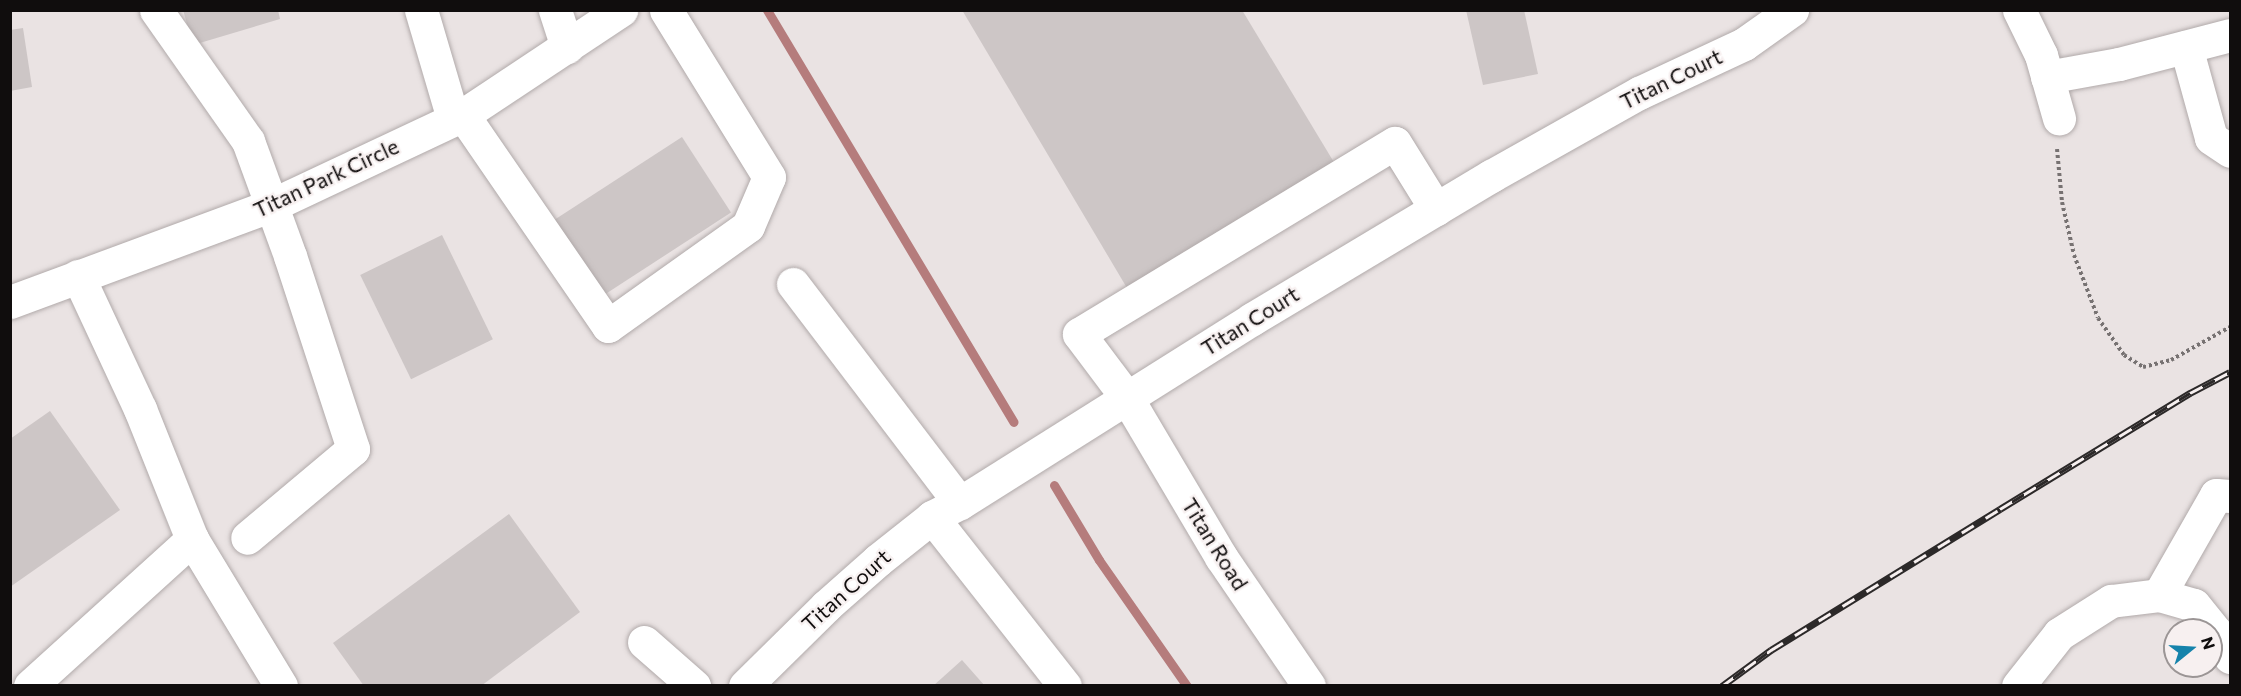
<!DOCTYPE html>
<style>
body{margin:0}
#map{position:relative;width:2241px;height:696px;overflow:hidden;background:#eae3e3;font-family:Commissioner,sans-serif}
div>[style]{position:absolute}
.stream>*{height:9px;margin:-4.5px;padding:0 4.5px;transform-origin:4.5px;border-radius:4.5px;background:#b57c7c}
.building>*{inset:0;background:#cdc6c6;transform-origin:0 0}
.path>*{height:4px;margin-top:-2px;transform-origin:0;background:repeating-linear-gradient(90deg,#777272 0 3px,transparent 0 6px)}
.roads{filter:drop-shadow(0 0 2px #b1aaaa) drop-shadow(0 0 2px #b1aaaa)}
.minor>*{height:33px;margin:-16.5px;padding:0 16.5px;transform-origin:16.5px;border-radius:16.5px;background:#fff}
.rail>*{height:7px;margin-top:-3.5px;transform-origin:0;background:repeating-linear-gradient(90deg,#f7f0f0 0 14px,#2c2929 0 28px);box-sizing:border-box;border-block:2px solid #2c2929}
span{translate:-50% -50%;white-space:nowrap;text-align:center;line-height:1.15;-webkit-text-stroke:4.5px #f7f0f0;paint-order:stroke}
.street-label{font-size:21px;color:#100d0d}
.frame{position:absolute;inset:0;border:12px solid #100d0d;pointer-events:none}
.north{position:absolute;left:2163px;top:618px;width:60px;height:60px;box-sizing:border-box;background:#f7f0f0;border:2px solid #9b9595;border-radius:50%;rotate:72deg;font-size:16px;font-weight:700;line-height:24px;text-align:center;color:#100d0d}
.north::after{content:'';display:block;margin:auto;width:21px;height:27px;background:#1683ab;clip-path:polygon(50% 0,100% 100%,50% 72%,0 100%)}
</style>
<div id="map">
<div class="stream">
<i style="left:767px;top:10px;width:480px;rotate:59.1deg"></i>
<i style="left:1054px;top:485px;width:87px;rotate:59deg"></i>
<i style="left:1099px;top:560px;width:154px;rotate:55.1deg"></i>
</div>
<div class="building">
<i style="clip-path:polygon(183px 10px,278px 10px,280px 19px,193px 45px)"></i>
<i style="clip-path:polygon(962px 10px,1242px 10px,1335px 164px,1127px 288px)"></i>
<i style="clip-path:polygon(1466px 10px,1524px 10px,1538px 74px,1483px 85px)"></i>
<i style="clip-path:polygon(23px 28px,32px 87px,10px 91px,10px 30px)"></i>
<i style="left:682px;top:137px;width:90px;height:152px;rotate:57deg"></i>
<i style="left:442px;top:235px;width:116px;height:91px;rotate:64deg"></i>
<i style="clip-path:polygon(50px 411px,120px 510px,10px 587px,10px 439px)"></i>
<i style="clip-path:polygon(509px 514px,580px 612px,481px 686px,364px 686px,333px 643px)"></i>
<i style="clip-path:polygon(962px 660px,985px 686px,933px 686px)"></i>
</div>
<div class="path">
<i style="left:2057px;top:149px;width:53px;rotate:84.6deg"></i>
<i style="left:2062px;top:202px;width:54px;rotate:77.2deg"></i>
<i style="left:2074px;top:255px;width:67px;rotate:69.1deg"></i>
<i style="left:2098px;top:318px;width:45px;rotate:54.9deg"></i>
<i style="left:2124px;top:355px;width:22px;rotate:32deg"></i>
<i style="left:2143px;top:367px;width:29px;rotate:-14deg"></i>
<i style="left:2171px;top:360px;width:68px;rotate:-29.2deg"></i>
</div>
<div class="roads">
<div class="minor">
<i style="left:156px;top:10px;width:160px;rotate:54.9deg"></i>
<i style="left:248px;top:141px;width:122px;rotate:69.9deg"></i>
<i style="left:290px;top:256px;width:203px;rotate:71.9deg"></i>
<i style="left:353px;top:449px;width:138px;rotate:140deg"></i>
<i style="left:421px;top:10px;width:114px;rotate:73.6deg"></i>
<i style="left:555px;top:10px;width:39px;rotate:72deg"></i>
<i style="left:2019px;top:10px;width:50px;rotate:63.9deg"></i>
<i style="left:2041px;top:55px;width:66px;rotate:74.1deg"></i>
<i style="left:2186px;top:47px;width:94px;rotate:74.6deg"></i>
<i style="left:2211px;top:138px;width:23px;rotate:34deg"></i>
<i style="left:2047px;top:77px;width:73px;rotate:-10.2deg"></i>
<i style="left:2119px;top:64px;width:115px;rotate:-14.6deg"></i>
<i style="left:463px;top:115px;width:256px;rotate:55.5deg"></i>
<i style="left:608px;top:326px;width:172px;rotate:-35.5deg"></i>
<i style="left:748px;top:226px;width:53px;rotate:-66.8deg"></i>
<i style="left:769px;top:177px;width:196px;rotate:-121.7deg"></i>
<i style="left:78px;top:276px;width:147px;rotate:65deg"></i>
<i style="left:140px;top:409px;width:140px;rotate:68.2deg"></i>
<i style="left:192px;top:539px;width:172px;rotate:58.8deg"></i>
<i style="left:793px;top:284px;width:275px;rotate:52.7deg"></i>
<i style="left:10px;top:302px;width:279px;rotate:-20.3deg"></i>
<i style="left:272px;top:205px;width:211px;rotate:-25.2deg"></i>
<i style="left:463px;top:115px;width:190px;rotate:-33.6deg"></i>
<i style="left:932px;top:517px;width:215px;rotate:51.8deg"></i>
<i style="left:2159px;top:595px;width:115px;rotate:-60.3deg"></i>
<i style="left:2216px;top:495px;width:14px;rotate:4deg"></i>
<i style="left:644px;top:642px;width:67px;rotate:41.3deg"></i>
<i style="left:30px;top:686px;width:219px;rotate:-42.2deg"></i>
<i style="left:745px;top:686px;width:114px;rotate:-44.6deg"></i>
<i style="left:826px;top:606px;width:69px;rotate:-41.5deg"></i>
<i style="left:878px;top:560px;width:69px;rotate:-38.5deg"></i>
<i style="left:932px;top:517px;width:31px;rotate:-27deg"></i>
<i style="left:960px;top:503px;width:345px;rotate:-32.2deg"></i>
<i style="left:1252px;top:319px;width:279px;rotate:-30.9deg"></i>
<i style="left:1491px;top:176px;width:170px;rotate:-29.3deg"></i>
<i style="left:1639px;top:93px;width:116px;rotate:-25deg"></i>
<i style="left:1744px;top:44px;width:59px;rotate:-35.3deg"></i>
<i style="left:1309px;top:686px;width:156px;rotate:-124.3deg"></i>
<i style="left:1221px;top:557px;width:185px;rotate:-120.6deg"></i>
<i style="left:1127px;top:398px;width:80px;rotate:-126.9deg"></i>
<i style="left:1079px;top:334px;width:369px;rotate:-31.2deg"></i>
<i style="left:1395px;top:143px;width:78px;rotate:58.2deg"></i>
<i style="left:2018px;top:686px;width:66px;rotate:-51.7deg"></i>
<i style="left:2059px;top:634px;width:62px;rotate:-32.4deg"></i>
<i style="left:2111px;top:601px;width:48px;rotate:-7.1deg"></i>
<i style="left:2159px;top:595px;width:36px;rotate:16deg"></i>
<i style="left:2194px;top:605px;width:33px;rotate:51deg"></i>
<i style="left:2215px;top:631px;width:30px;rotate:60deg"></i>
</div>
</div>
<div class="rail">
<i style="left:1722px;top:686px;width:61px;rotate:-36.3deg"></i>
<i style="left:1771px;top:650px;width:269px;rotate:-31.6deg"></i>
<i style="left:2000px;top:509px;width:223px;rotate:-31.4deg"></i>
<i style="left:2190px;top:393px;width:45px;rotate:-27.7deg"></i>
</div>
<div class="street-label">
<span style="left:1671px;top:79px;rotate:-26deg">Titan Court</span>
<span style="left:326px;top:178px;rotate:-25deg">Titan Park Circle</span>
<span style="left:1250px;top:321px;rotate:-32deg">Titan Court</span>
<span style="left:1215px;top:544px;rotate:58deg">Titan Road</span>
<span style="left:846px;top:590px;rotate:-42deg">Titan Court</span>
</div>
<div class="frame"></div>
<div class="north">N</div>
</div>
